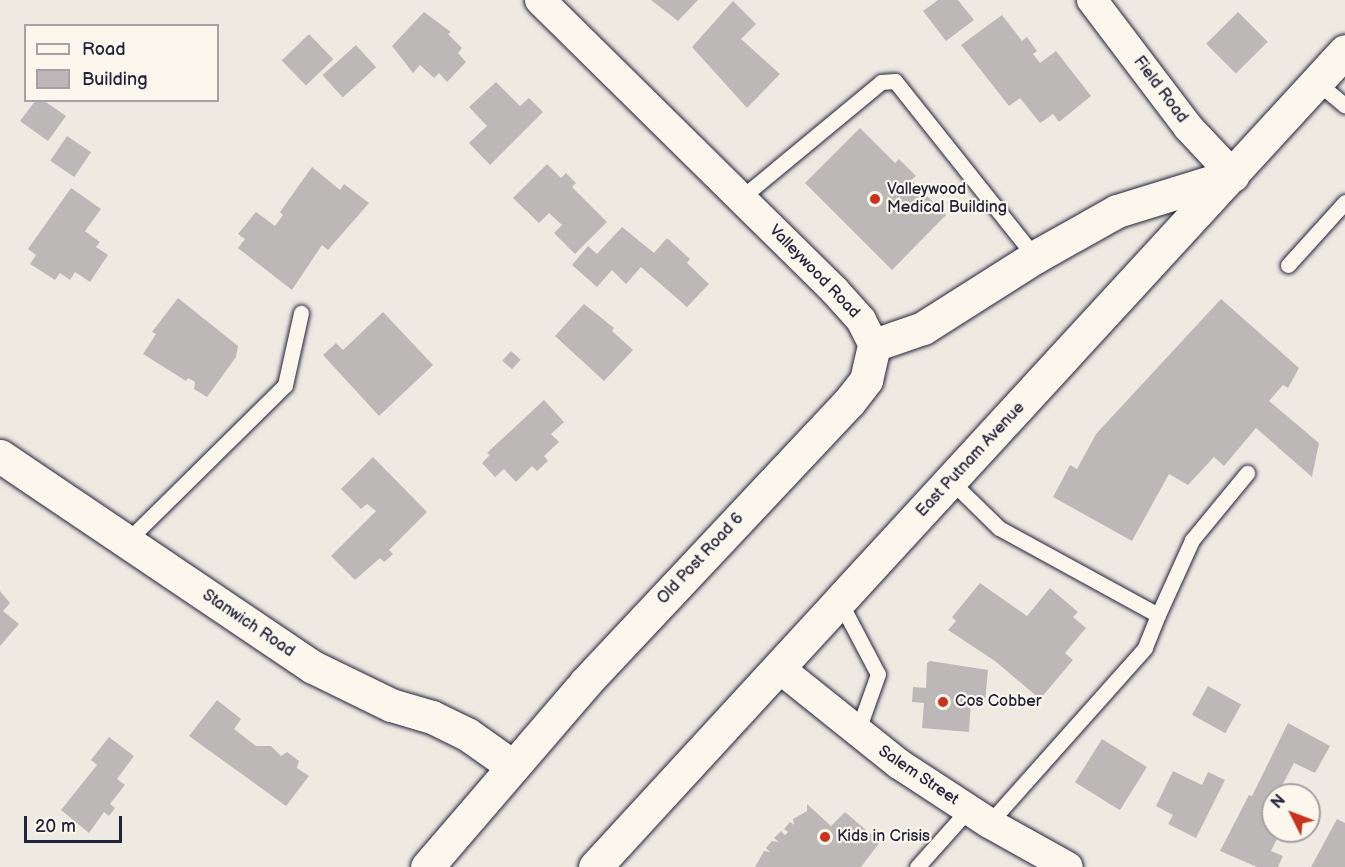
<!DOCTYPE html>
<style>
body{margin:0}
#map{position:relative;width:1345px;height:867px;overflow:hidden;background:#eeeae2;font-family:"Balsamiq Sans",sans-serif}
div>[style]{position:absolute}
.building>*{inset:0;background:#bcb8b8;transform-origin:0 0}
.roads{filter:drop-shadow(0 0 2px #22223b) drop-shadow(0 0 2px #22223b)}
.lane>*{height:15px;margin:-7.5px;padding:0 7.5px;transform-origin:7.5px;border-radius:7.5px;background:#fbf7ec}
.street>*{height:30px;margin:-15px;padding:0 15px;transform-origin:15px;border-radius:15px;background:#fbf7ec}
.secondary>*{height:33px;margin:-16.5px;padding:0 16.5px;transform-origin:16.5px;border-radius:16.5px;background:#fbf7ec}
.primary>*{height:33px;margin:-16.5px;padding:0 16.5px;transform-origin:16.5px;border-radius:16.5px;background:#fbf7ec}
.dots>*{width:16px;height:16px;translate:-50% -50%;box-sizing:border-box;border:3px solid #fbf7ec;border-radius:50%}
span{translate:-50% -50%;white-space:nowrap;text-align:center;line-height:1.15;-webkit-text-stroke:4.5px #fbf7ec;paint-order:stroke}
.street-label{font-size:16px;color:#22223b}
.poi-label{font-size:16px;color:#22223b}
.left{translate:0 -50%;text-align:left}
.legend{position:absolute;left:24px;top:24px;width:195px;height:78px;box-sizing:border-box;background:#fbf7ec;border:2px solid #a4a2a5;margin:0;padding:8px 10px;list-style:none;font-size:18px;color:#22223b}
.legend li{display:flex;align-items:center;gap:12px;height:30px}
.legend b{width:30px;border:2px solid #a4a2a5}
.north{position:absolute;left:1261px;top:783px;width:60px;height:60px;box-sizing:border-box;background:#fbf7ec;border:2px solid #a4a2a5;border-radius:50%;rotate:312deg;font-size:16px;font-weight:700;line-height:24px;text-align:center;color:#22223b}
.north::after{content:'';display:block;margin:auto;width:21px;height:27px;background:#c8321e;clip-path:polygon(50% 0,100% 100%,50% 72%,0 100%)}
.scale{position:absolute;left:24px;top:816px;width:98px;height:27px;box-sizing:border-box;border:3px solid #22223b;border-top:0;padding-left:8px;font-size:18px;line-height:21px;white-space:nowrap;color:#22223b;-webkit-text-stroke:4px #fbf7ec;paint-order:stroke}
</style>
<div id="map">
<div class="building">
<i style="clip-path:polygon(651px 0,698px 0,678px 21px)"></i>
<i style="clip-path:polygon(938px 0,958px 0,974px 20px,946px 41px,923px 11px)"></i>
<i style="clip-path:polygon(733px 1px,756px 24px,741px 39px,780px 74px,747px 108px,692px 47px)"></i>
<i style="clip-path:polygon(424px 12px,451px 32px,448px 34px,462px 48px,458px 53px,466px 62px,447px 82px,439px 73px,434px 78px,420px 65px,413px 73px,392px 46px)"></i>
<i style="left:1238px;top:12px;width:42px;height:45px;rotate:45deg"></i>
<i style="clip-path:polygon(1002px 15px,1022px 41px,1027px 37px,1037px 51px,1033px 54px,1040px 63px,1056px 51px,1091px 96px,1059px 122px,1053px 114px,1040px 123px,1020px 98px,1009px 106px,961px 45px)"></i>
<i style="left:309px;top:34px;width:35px;height:38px;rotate:46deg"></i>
<i style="left:356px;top:45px;width:30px;height:45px;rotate:48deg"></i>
<i style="clip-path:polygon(496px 82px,520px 106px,529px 98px,543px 112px,490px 165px,469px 143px,487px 126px,469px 107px)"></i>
<i style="clip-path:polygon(36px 100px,43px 100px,66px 116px,48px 141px,20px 121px)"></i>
<i style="clip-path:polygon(860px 128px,895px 163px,899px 159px,916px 176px,911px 180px,946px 215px,892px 270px,805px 183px)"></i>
<i style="left:67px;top:136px;width:29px;height:30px;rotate:34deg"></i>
<i style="clip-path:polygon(547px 164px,561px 178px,566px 173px,576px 183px,572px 187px,607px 222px,575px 254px,554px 233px,562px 225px,549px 213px,539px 223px,513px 198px)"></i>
<i style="clip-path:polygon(312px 167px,340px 190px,344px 184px,369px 203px,328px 250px,322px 245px,292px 290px,238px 248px,245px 239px,238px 234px,256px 212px,275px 226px,283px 215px,280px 212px)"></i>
<i style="clip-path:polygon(71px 188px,101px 209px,85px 231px,100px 242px,96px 247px,108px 255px,90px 282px,75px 272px,70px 280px,60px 273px,55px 280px,30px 264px,36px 255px,28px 249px)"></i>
<i style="clip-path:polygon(622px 227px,654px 253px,667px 238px,690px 259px,687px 263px,709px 284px,687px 307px,641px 267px,626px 284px,612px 270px,597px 287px,572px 265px,588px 246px,597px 254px)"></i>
<i style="clip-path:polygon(178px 298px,238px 346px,236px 357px,207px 397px,194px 389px,195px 382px,188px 378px,186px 381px,143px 354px,156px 334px,152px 332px)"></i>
<i style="clip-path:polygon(1221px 299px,1299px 368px,1288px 388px,1283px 385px,1269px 401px,1319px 443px,1312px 477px,1256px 428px,1224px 466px,1214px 457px,1188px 485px,1169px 474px,1132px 541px,1053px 497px,1070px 465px,1077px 469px,1096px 434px)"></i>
<i style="clip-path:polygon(584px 304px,614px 328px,612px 331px,633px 350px,604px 381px,555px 336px)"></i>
<i style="clip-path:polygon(383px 312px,433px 365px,379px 416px,323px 355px,336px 343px,343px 350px)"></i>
<i style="left:511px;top:351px;width:13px;height:13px;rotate:42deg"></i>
<i style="clip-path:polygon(544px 400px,564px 422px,551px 434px,559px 442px,544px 456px,548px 461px,537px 471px,532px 466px,516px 482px,504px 469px,495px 477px,482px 463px,490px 455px,487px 453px)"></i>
<i style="clip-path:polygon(373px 457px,427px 512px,389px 550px,393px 554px,384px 562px,380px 558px,355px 580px,331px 556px,376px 511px,367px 504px,361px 509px,341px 489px)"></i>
<i style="clip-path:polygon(980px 583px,1027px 616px,1050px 588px,1078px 612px,1073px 617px,1086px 628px,1065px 653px,1073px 660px,1040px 699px,995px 661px,948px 630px,956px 621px,952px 617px)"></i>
<i style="clip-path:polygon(0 591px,10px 603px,3px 611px,19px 624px,0 646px)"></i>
<i style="clip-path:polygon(930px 661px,988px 670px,985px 702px,971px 701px,969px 732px,922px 728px,924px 703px,912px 702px,913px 687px,926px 688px,927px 663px)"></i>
<i style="left:1208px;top:686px;width:38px;height:33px;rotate:29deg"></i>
<i style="clip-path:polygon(217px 700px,241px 719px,234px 729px,256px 746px,271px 746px,281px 756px,287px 752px,299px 761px,297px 768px,309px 776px,286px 806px,189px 736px)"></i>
<i style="clip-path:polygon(1288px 723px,1330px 746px,1315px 773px,1294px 763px,1277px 795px,1273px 795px,1273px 831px,1281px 831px,1271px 851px,1283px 856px,1278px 867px,1257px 867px,1220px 851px,1249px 795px,1252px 796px)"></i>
<i style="clip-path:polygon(109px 737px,134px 756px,117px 779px,125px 785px,110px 804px,115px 808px,109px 816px,104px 812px,89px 833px,61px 810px,97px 765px,91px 760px)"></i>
<i style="left:1102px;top:739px;width:53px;height:51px;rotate:32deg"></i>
<i style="clip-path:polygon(1173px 771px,1202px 785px,1208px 772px,1225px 780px,1196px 838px,1168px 824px,1173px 815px,1156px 806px)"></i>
<i style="clip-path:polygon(807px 804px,831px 826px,845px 812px,880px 842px,861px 867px,755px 867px,764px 851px,770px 852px,766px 848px,772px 841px,779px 842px,774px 838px,781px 831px,785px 835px,788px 832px,784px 829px,790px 822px,794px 825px,793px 819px,807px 811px)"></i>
<i style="clip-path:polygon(1337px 819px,1345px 823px,1345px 867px,1311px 867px)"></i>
</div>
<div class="roads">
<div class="lane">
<i style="left:1318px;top:83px;width:35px;rotate:40deg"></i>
<i style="left:741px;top:198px;width:182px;rotate:-39.6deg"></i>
<i style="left:881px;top:82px;width:14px;rotate:-4deg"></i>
<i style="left:895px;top:81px;width:225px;rotate:51.5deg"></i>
<i style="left:1288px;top:265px;width:85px;rotate:-47.9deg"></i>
<i style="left:951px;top:481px;width:67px;rotate:44.4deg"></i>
<i style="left:999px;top:528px;width:181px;rotate:28.7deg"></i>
<i style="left:1158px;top:615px;width:35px;rotate:112deg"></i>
<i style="left:1145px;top:648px;width:234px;rotate:131.7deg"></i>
<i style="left:126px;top:542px;width:223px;rotate:-44.6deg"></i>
<i style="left:285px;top:385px;width:74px;rotate:-77.5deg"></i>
<i style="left:840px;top:602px;width:81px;rotate:62.2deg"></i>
<i style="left:878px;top:674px;width:63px;rotate:109.6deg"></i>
<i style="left:1158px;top:615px;width:82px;rotate:-65.6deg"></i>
<i style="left:1192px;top:540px;width:87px;rotate:-50.6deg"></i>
<i style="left:917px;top:867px;width:76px;rotate:-48.2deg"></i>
</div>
<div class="street">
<i style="left:540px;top:0;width:414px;rotate:44.6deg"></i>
<i style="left:835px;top:291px;width:39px;rotate:48deg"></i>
<i style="left:861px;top:320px;width:28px;rotate:63deg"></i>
<i style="left:1092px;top:0;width:159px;rotate:52.9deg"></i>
<i style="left:1188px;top:127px;width:66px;rotate:46.8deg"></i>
<i style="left:779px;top:668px;width:154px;rotate:38.7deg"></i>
<i style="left:899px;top:764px;width:108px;rotate:33.2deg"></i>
<i style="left:989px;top:823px;width:90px;rotate:29.1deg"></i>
</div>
<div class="secondary">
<i style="left:0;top:456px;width:377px;rotate:34deg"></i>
<i style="left:313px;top:667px;width:87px;rotate:26deg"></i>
<i style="left:391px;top:705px;width:43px;rotate:16.3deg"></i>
<i style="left:432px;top:717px;width:39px;rotate:26deg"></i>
<i style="left:467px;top:734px;width:54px;rotate:35.2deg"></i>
<i style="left:427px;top:867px;width:243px;rotate:-49.3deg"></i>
<i style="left:585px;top:683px;width:386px;rotate:-46.8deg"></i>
<i style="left:849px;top:402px;width:28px;rotate:-52deg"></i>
<i style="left:866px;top:380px;width:36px;rotate:-77deg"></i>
<i style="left:874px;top:345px;width:52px;rotate:-19.1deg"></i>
<i style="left:923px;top:328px;width:133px;rotate:-32.4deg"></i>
<i style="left:1035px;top:257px;width:94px;rotate:-29.3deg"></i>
<i style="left:1117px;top:211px;width:121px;rotate:-17.2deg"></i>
</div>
<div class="primary">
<i style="left:595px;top:867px;width:1108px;rotate:-47.41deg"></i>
</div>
</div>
<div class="dots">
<i style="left:875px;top:199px;background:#c8321e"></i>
<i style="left:943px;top:702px;background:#c8321e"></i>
<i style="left:825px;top:837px;background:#c8321e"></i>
</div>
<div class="street-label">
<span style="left:1160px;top:90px;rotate:53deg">Field Road</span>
<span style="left:814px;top:272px;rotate:46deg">Valleywood Road</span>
<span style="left:971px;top:460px;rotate:-47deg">East Putnam Avenue</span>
<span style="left:701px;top:559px;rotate:-47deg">Old Post Road 6</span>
<span style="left:248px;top:624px;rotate:34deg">Stanwich Road</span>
<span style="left:918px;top:776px;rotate:34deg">Salem Street</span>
</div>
<div class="poi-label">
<span class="left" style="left:887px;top:199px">Valleywood<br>Medical Building</span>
<span class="left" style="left:955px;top:702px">Cos Cobber</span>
<span class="left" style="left:837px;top:837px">Kids in Crisis</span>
</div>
<ul class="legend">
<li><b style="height:8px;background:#fbf7ec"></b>Road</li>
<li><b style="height:16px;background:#bcb8b8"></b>Building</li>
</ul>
<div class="north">N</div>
<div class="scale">20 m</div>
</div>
